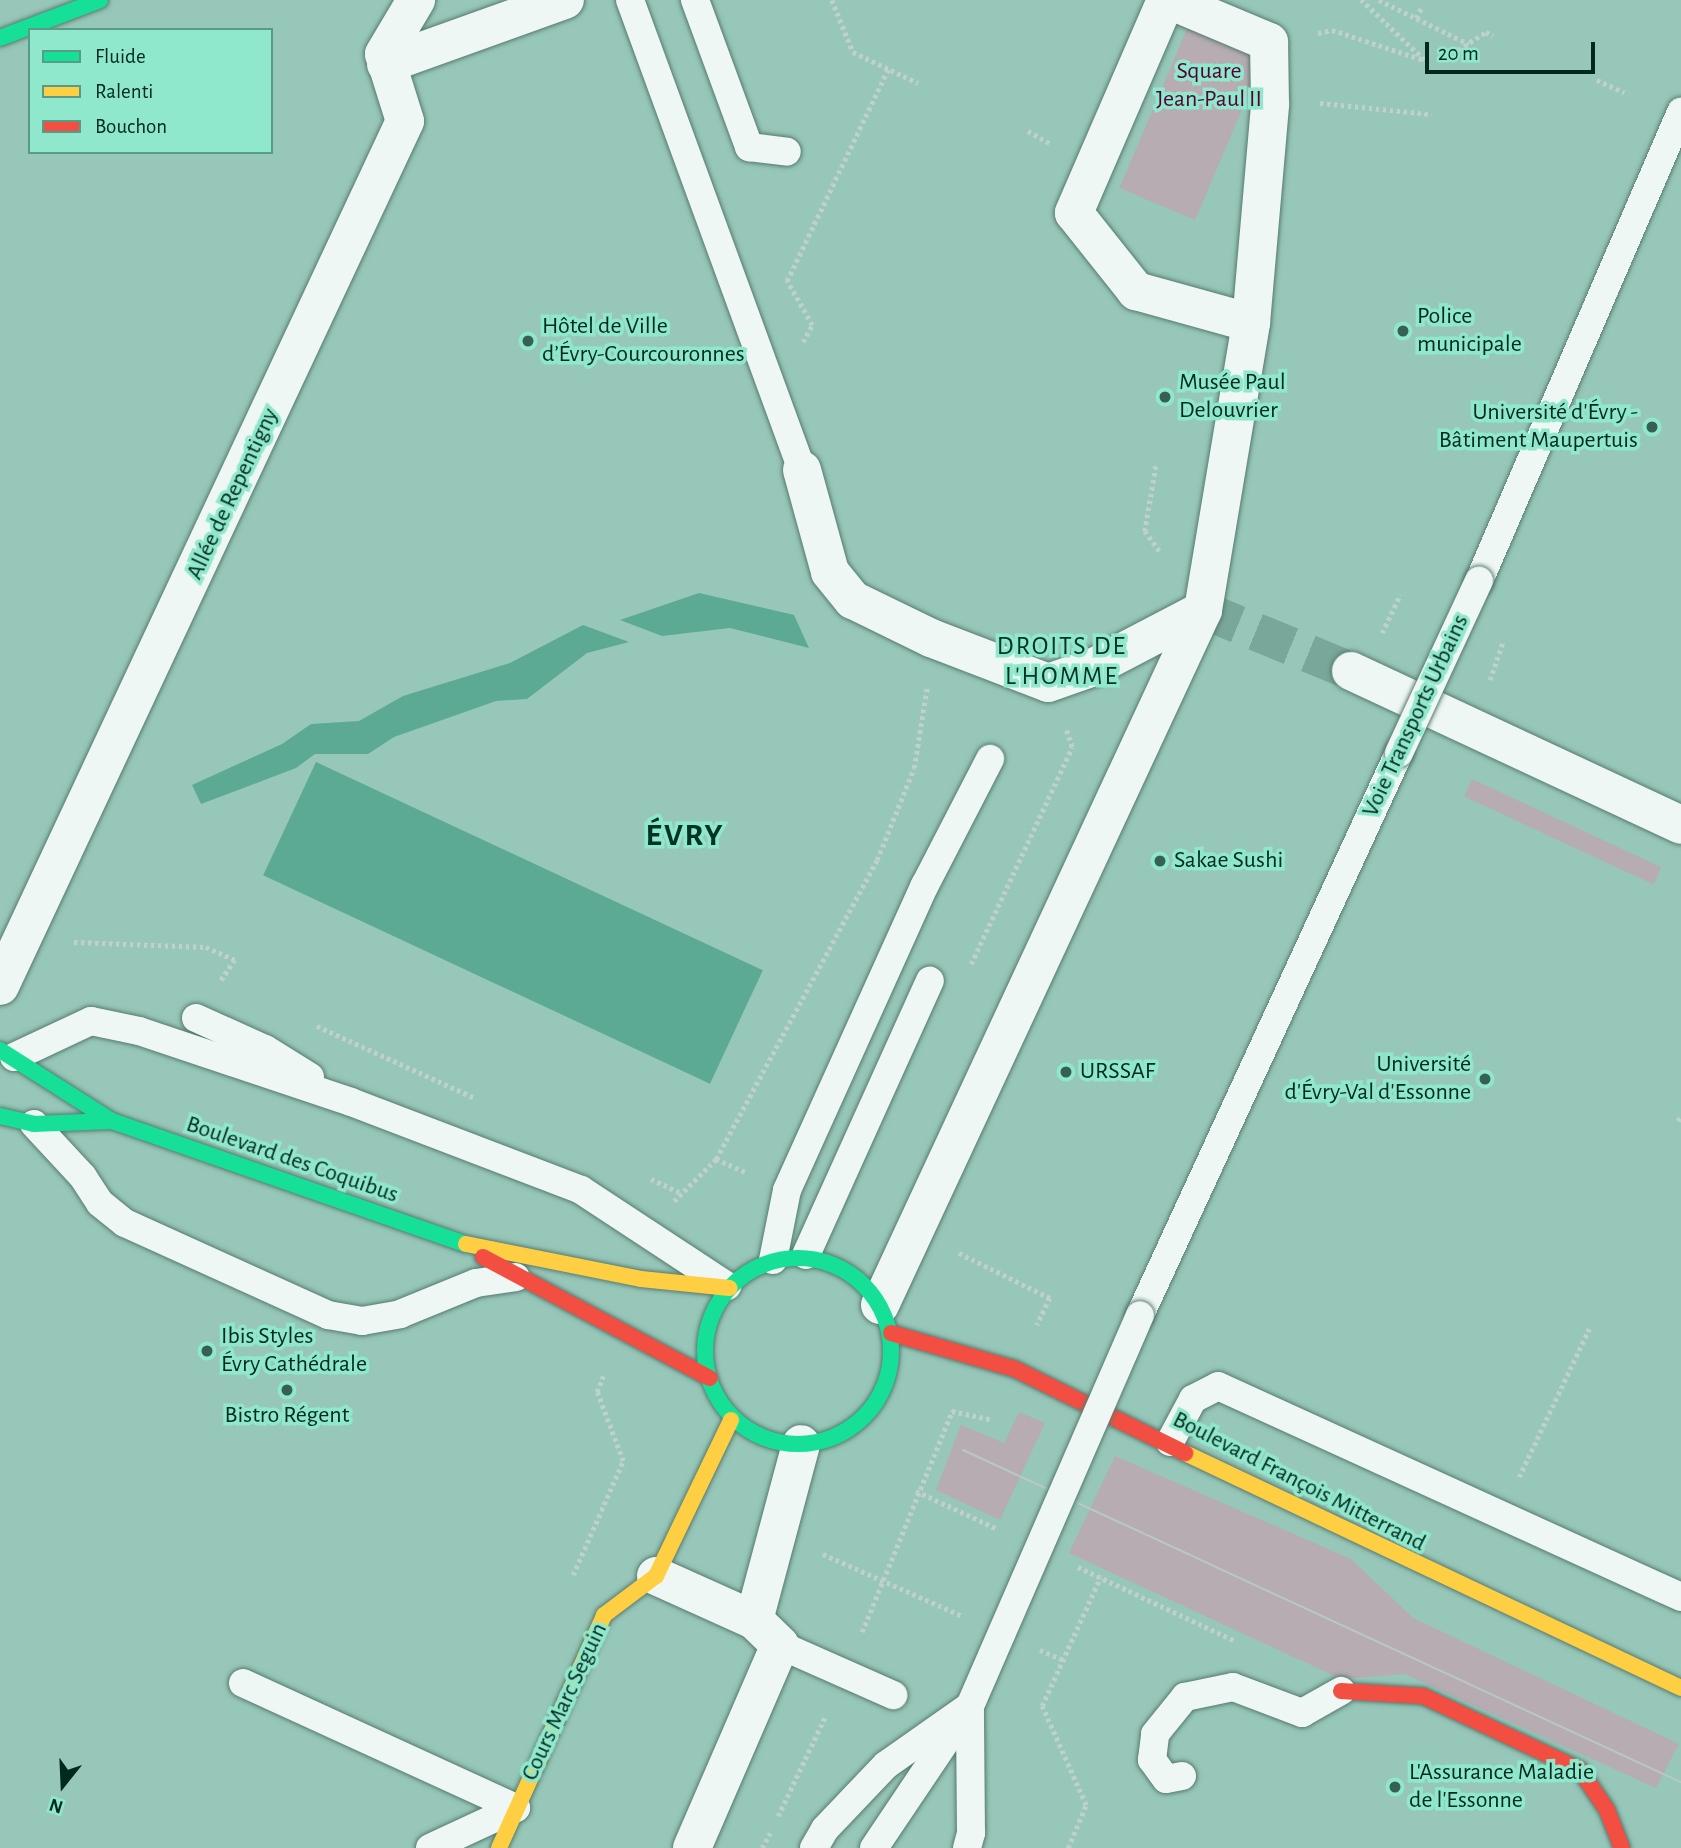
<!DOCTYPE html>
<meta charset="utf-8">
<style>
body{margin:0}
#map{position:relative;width:1681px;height:1848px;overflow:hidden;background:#97c7b8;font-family:"Alegreya Sans",sans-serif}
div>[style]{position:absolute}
.green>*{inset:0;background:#b6acb2;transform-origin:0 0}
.water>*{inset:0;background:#5caa94;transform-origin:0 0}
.street-tunnel>*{height:38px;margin-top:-19px;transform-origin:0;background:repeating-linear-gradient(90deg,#79a799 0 38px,transparent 0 57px)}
.path>*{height:4.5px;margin-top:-2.25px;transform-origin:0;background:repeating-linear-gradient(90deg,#c0d0cb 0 3.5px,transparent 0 7px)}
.roads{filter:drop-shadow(0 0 2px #577b71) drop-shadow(0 0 2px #577b71)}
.lane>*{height:28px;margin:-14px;padding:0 14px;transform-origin:14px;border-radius:14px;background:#eff7f4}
.street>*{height:38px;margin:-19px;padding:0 19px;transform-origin:19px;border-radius:19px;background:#eff7f4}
.fast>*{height:16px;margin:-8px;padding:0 8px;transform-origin:8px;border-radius:8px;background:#16e098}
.fast>.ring{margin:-8px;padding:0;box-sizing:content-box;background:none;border:16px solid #16e098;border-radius:50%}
.slow>*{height:16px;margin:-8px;padding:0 8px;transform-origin:8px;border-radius:8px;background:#ffcf43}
.jam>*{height:16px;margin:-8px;padding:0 8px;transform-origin:8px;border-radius:8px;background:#f24e42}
.tram>*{height:2px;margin:-1px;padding:0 1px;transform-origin:1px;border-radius:1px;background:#b8c8c3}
.bridges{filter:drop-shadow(0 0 2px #577b71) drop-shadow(0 0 2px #577b71)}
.lane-bridge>*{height:28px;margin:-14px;padding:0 14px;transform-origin:14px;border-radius:14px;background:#eff7f4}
.dots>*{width:19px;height:19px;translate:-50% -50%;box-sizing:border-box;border:4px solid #90e8cc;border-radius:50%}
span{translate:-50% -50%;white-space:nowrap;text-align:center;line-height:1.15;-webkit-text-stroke:7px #90e8cc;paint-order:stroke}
.park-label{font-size:24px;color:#570035}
.poi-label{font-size:24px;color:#02291f}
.left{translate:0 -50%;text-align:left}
.right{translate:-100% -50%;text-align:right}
.street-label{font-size:24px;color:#02291f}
.neighbourhood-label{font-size:26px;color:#003226;letter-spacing:2px}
.district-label{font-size:32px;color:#003226;font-weight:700;letter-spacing:2px}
.legend{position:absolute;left:28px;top:28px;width:245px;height:126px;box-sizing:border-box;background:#90e8cc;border:2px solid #579c87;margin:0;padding:9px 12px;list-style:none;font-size:21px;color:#02291f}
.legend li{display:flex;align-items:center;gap:14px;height:35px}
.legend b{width:35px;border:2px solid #579c87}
.north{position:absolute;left:28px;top:1750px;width:70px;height:70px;-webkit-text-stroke:5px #90e8cc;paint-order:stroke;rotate:198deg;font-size:19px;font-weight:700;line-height:28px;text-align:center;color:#02291f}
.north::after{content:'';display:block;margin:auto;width:24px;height:32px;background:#02291f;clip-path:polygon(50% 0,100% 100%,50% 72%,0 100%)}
.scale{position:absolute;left:1425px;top:42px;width:170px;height:32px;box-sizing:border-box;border:4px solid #02291f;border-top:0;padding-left:9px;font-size:21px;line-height:24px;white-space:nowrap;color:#02291f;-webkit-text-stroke:5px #90e8cc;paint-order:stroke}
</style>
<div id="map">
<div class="green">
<i style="left:1193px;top:15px;width:82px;height:188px;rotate:23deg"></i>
<i style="left:1472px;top:779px;width:209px;height:19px;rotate:25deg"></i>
<i style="clip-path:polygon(1019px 1412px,1045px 1423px,1000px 1520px,936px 1490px,961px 1425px,1004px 1443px)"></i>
<i style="clip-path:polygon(1115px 1456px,1351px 1559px,1413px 1618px,1679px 1744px,1656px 1788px,1405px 1674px,1341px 1679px,1069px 1553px)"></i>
</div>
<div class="water">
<i style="clip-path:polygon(699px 593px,794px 615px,809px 648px,730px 628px,662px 636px,620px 620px)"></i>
<i style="clip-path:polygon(583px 625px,629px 642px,587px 653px,527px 699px,496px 701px,394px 737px,368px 754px,315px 754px,296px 768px,201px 804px,192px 785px,282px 744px,311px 724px,359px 721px,403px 696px,510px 663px)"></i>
<i style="left:316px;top:762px;width:493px;height:125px;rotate:25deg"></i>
</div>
<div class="street-tunnel">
<i style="left:1203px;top:610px;width:160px;rotate:22.4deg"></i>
</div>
<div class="path">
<i style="left:832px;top:0;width:56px;rotate:68deg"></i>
<i style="left:853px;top:52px;width:72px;rotate:25.5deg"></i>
<i style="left:1379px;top:0;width:100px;rotate:26.1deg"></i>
<i style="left:1416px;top:18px;width:11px;rotate:-63deg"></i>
<i style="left:1318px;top:33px;width:14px;rotate:-12deg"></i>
<i style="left:1332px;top:30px;width:97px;rotate:18.1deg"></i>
<i style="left:1424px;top:60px;width:87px;rotate:-136.4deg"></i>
<i style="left:1458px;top:50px;width:33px;rotate:-33deg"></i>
<i style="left:1486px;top:32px;width:8px;rotate:30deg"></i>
<i style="left:1597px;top:80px;width:30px;rotate:24deg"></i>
<i style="left:1320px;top:103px;width:112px;rotate:5.7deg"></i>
<i style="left:1028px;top:131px;width:25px;rotate:29deg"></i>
<i style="left:803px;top:342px;width:19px;rotate:-62deg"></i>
<i style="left:812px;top:325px;width:51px;rotate:-119.6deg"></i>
<i style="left:787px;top:281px;width:235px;rotate:-64.5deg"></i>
<i style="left:1156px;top:466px;width:66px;rotate:99.6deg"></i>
<i style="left:1145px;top:531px;width:27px;rotate:54deg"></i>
<i style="left:1382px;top:633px;width:42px;rotate:-64.7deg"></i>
<i style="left:1490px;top:680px;width:41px;rotate:-71.6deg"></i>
<i style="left:74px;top:942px;width:132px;rotate:2.2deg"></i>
<i style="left:206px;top:947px;width:32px;rotate:24deg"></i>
<i style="left:235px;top:960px;width:27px;rotate:124deg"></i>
<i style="left:971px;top:964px;width:239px;rotate:-65deg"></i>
<i style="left:1072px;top:747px;width:18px;rotate:-109deg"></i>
<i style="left:317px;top:1026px;width:174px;rotate:24.5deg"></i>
<i style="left:1678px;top:1121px;width:6px;rotate:-59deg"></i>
<i style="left:716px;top:1159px;width:34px;rotate:24deg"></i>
<i style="left:651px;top:1179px;width:31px;rotate:25deg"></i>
<i style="left:674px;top:1201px;width:59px;rotate:-45deg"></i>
<i style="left:716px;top:1159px;width:340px;rotate:-61.7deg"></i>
<i style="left:877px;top:860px;width:99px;rotate:-68.1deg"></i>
<i style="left:914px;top:768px;width:81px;rotate:-80.8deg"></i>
<i style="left:959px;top:1253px;width:102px;rotate:26.3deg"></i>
<i style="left:1050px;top:1298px;width:30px;rotate:116deg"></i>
<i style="left:1519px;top:1477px;width:164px;rotate:-64.7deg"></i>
<i style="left:916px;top:1491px;width:90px;rotate:24.9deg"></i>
<i style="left:823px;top:1554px;width:152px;rotate:24deg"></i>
<i style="left:1078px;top:1567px;width:174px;rotate:25.2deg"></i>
<i style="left:573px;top:1575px;width:124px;rotate:-66.3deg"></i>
<i style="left:623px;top:1461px;width:74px;rotate:-110.6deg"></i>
<i style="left:597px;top:1392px;width:17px;rotate:-69deg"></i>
<i style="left:862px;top:1632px;width:239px;rotate:-67.8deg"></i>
<i style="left:952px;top:1411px;width:42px;rotate:12.4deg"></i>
<i style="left:1040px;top:1650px;width:25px;rotate:23deg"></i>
<i style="left:778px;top:1816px;width:110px;rotate:-64.6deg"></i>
<i style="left:762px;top:1848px;width:17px;rotate:-62deg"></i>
<i style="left:1068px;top:1848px;width:47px;rotate:-67.3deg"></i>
<i style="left:1086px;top:1805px;width:108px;rotate:-114deg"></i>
<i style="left:1042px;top:1706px;width:141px;rotate:-65.6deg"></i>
</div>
<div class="roads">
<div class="lane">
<i style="left:630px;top:0;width:500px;rotate:69.9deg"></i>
<i style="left:695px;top:0;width:157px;rotate:69.8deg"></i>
<i style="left:749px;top:147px;width:38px;rotate:7deg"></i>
<i style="left:1479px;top:581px;width:511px;rotate:-66.7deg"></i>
<i style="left:196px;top:1018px;width:76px;rotate:24.2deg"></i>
<i style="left:265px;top:1049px;width:53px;rotate:31.9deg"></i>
<i style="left:14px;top:1057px;width:85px;rotate:-25.1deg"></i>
<i style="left:91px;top:1021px;width:49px;rotate:11.8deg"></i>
<i style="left:139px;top:1031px;width:224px;rotate:18.5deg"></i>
<i style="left:351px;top:1102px;width:246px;rotate:20.9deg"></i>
<i style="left:581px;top:1190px;width:175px;rotate:33.3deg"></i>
<i style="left:34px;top:1124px;width:72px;rotate:47.2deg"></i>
<i style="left:83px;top:1177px;width:31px;rotate:57deg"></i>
<i style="left:100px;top:1203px;width:32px;rotate:39deg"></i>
<i style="left:125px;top:1223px;width:223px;rotate:24.4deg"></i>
<i style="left:328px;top:1315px;width:35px;rotate:10deg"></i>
<i style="left:362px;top:1321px;width:39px;rotate:-10deg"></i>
<i style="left:400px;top:1314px;width:82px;rotate:-22.2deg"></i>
<i style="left:476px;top:1283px;width:40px;rotate:-8.5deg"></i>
<i style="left:806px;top:1255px;width:301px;rotate:-65.7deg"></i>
<i style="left:773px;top:1260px;width:71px;rotate:-78.7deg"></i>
<i style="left:787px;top:1190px;width:335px;rotate:-65.7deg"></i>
<i style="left:925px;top:885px;width:142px;rotate:-62.7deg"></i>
<i style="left:1140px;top:1315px;width:619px;rotate:-65.26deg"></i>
<i style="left:1170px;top:1442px;width:49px;rotate:-61.9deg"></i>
<i style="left:1193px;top:1399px;width:28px;rotate:-27deg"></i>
<i style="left:1218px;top:1386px;width:509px;rotate:24.5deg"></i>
<i style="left:780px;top:1645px;width:124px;rotate:23.9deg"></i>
<i style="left:243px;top:1683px;width:300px;rotate:24.6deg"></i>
<i style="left:1182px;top:1776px;width:16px;rotate:169deg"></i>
<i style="left:1166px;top:1779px;width:24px;rotate:-126deg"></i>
<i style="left:1152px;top:1760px;width:26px;rotate:-83deg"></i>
<i style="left:1155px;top:1734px;width:48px;rotate:-51deg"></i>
<i style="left:1185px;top:1697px;width:49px;rotate:-11.8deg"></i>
<i style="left:1233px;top:1687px;width:74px;rotate:20.6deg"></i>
<i style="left:1302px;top:1713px;width:45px;rotate:-29.4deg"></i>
<i style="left:430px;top:1848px;width:95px;rotate:-24.9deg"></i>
</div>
<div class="street">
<i style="left:1166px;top:0;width:232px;rotate:113.4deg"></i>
<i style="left:1074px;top:213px;width:100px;rotate:51.5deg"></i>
<i style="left:1136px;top:291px;width:119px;rotate:15.5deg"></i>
<i style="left:386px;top:64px;width:190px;rotate:-19.7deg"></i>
<i style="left:802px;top:470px;width:106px;rotate:74.6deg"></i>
<i style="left:830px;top:572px;width:36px;rotate:51deg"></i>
<i style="left:853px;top:600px;width:87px;rotate:26deg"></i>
<i style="left:931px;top:638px;width:125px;rotate:21deg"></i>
<i style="left:1048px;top:683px;width:49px;rotate:-19.2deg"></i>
<i style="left:1094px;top:667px;width:123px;rotate:-27.6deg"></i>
<i style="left:1351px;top:671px;width:364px;rotate:25deg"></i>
<i style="left:0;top:986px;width:955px;rotate:-64.91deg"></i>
<i style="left:405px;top:121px;width:70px;rotate:-107.4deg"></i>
<i style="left:384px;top:54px;width:63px;rotate:-59.3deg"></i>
<i style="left:880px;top:1305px;width:766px;rotate:-65.07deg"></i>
<i style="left:1203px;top:610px;width:291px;rotate:-80.5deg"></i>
<i style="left:1251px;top:323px;width:220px;rotate:-85deg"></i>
<i style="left:1270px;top:104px;width:62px;rotate:-90.9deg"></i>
<i style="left:1269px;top:42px;width:108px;rotate:-157.2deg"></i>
<i style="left:656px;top:1576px;width:107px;rotate:24.2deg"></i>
<i style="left:692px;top:1848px;width:221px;rotate:-66.6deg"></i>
<i style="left:780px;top:1645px;width:36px;rotate:-136deg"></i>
<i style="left:754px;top:1620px;width:182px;rotate:-75deg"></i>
</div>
<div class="fast">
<i style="left:0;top:38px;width:107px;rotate:-20.8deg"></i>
<i style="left:0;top:1050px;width:133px;rotate:32.4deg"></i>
<i style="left:112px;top:1121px;width:375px;rotate:19.2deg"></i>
<i style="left:0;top:1116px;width:35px;rotate:13deg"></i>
<i style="left:34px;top:1124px;width:78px;rotate:-2.2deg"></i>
<i class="ring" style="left:705px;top:1258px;width:170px;height:170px"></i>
</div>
<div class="slow">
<i style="left:466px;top:1244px;width:178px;rotate:11.3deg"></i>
<i style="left:641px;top:1279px;width:89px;rotate:5.8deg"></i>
<i style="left:1185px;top:1453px;width:549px;rotate:25.35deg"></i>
<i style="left:499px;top:1848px;width:256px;rotate:-65.7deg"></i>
<i style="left:604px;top:1615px;width:65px;rotate:-36.9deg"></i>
<i style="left:656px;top:1576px;width:173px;rotate:-64.3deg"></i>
</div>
<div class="jam">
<i style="left:483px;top:1257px;width:257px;rotate:28.1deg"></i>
<i style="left:891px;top:1333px;width:129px;rotate:16.2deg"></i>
<i style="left:1015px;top:1369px;width:190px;rotate:26.3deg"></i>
<i style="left:1341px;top:1691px;width:82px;rotate:3.5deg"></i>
<i style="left:1423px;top:1696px;width:174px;rotate:25.2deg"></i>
<i style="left:1580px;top:1770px;width:48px;rotate:56deg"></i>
<i style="left:1607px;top:1810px;width:41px;rotate:68.5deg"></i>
</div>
</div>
<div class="tram">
<i style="left:963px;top:1450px;width:791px;rotate:24.82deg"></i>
</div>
<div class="bridges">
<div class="lane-bridge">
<i style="left:1399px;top:753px;width:190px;rotate:-65.1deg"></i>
<i style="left:814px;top:1848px;width:22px;rotate:-60deg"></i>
<i style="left:825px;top:1829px;width:88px;rotate:-46.4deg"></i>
<i style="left:886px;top:1765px;width:103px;rotate:-35.1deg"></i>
<i style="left:874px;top:1848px;width:154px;rotate:-56.1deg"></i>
<i style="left:967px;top:1848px;width:16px;rotate:-75deg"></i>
<i style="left:971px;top:1833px;width:127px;rotate:-90.5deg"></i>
<i style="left:970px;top:1706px;width:426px;rotate:-66.5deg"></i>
</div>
</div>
<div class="dots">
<i style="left:1403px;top:331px;background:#366055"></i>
<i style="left:528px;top:341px;background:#366055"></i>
<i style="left:1165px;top:397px;background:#366055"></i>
<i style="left:1652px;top:427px;background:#366055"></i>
<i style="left:1160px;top:861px;background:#366055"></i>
<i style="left:1066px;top:1072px;background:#366055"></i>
<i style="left:1485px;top:1079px;background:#366055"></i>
<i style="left:207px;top:1351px;background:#366055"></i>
<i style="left:287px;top:1390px;background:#366055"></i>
<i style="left:1395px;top:1787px;background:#366055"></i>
</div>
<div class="park-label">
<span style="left:1209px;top:86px">Square<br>Jean-Paul II</span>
</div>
<div class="poi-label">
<span class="left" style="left:1417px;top:331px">Police<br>municipale</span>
<span class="left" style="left:542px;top:341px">Hôtel de Ville<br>d’Évry-Courcouronnes</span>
<span class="left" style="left:1179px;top:397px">Musée Paul<br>Delouvrier</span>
<span class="right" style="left:1638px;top:427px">Université d'Évry -<br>Bâtiment Maupertuis</span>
<span class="left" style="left:1174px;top:861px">Sakae Sushi</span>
<span class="right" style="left:1471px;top:1079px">Université<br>d'Évry-Val d'Essonne</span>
<span class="left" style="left:1080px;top:1072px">URSSAF</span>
<span class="left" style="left:221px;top:1351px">Ibis Styles<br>Évry Cathédrale</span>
<span style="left:287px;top:1416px">Bistro Régent</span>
<span class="left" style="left:1409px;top:1787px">L'Assurance Maladie<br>de l'Essonne</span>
</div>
<div class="street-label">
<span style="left:233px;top:494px;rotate:-65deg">Allée de Repentigny</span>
<span style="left:1416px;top:716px;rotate:-65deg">Voie Transports Urbains</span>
<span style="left:292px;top:1160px;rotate:19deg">Boulevard des Coquibus</span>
<span style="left:1299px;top:1482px;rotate:27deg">Boulevard François Mitterrand</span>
<span style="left:565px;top:1702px;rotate:-65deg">Cours Marc Seguin</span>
</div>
<div class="neighbourhood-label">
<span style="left:1062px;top:662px">DROITS DE<br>L'HOMME</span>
</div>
<div class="district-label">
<span style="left:685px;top:835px">ÉVRY</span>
</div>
<ul class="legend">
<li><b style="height:9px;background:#16e098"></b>Fluide</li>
<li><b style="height:9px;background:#ffcf43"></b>Ralenti</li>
<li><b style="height:9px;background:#f24e42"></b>Bouchon</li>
</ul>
<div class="north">N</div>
<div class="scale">20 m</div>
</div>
